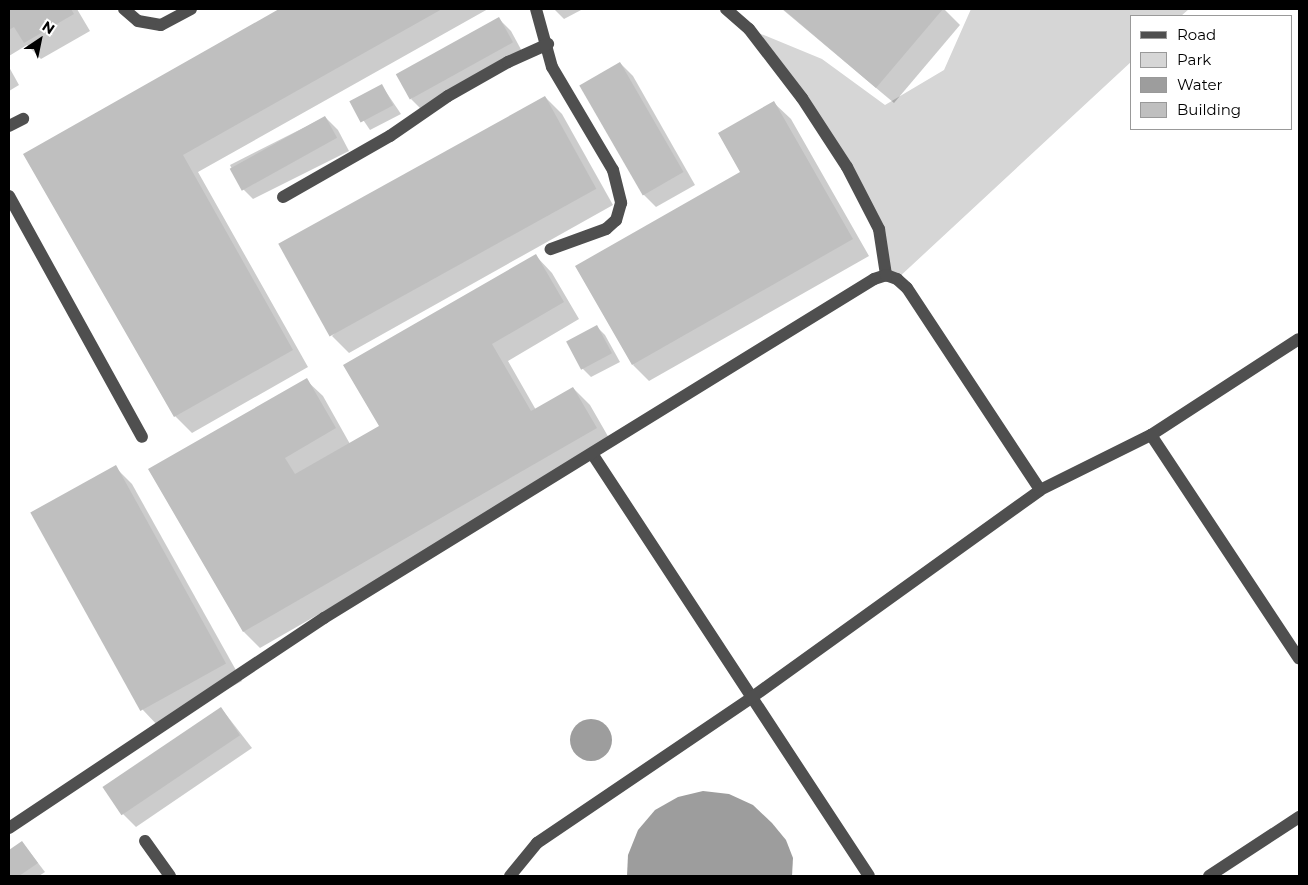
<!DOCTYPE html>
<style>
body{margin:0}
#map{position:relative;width:1308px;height:885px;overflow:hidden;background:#fff;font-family:Montserrat,sans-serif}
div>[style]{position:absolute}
.green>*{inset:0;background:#d6d6d6}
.water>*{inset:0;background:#9d9d9d}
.round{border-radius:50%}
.shadow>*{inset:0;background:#0003}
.building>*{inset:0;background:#bfbfbf;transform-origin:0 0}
.minor>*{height:12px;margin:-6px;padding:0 6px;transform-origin:6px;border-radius:6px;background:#4f4f4f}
span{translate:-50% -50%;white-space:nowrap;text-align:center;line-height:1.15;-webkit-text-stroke:4px #fff;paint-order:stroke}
.frame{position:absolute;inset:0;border:10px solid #000;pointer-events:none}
.legend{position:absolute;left:1130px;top:15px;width:162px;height:115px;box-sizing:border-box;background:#fff;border:1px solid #999;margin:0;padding:6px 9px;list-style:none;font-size:15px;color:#000}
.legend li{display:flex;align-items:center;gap:10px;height:25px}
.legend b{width:25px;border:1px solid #999}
.north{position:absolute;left:15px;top:15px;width:50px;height:50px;-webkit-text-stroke:4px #fff;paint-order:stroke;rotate:34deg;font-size:14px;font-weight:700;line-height:20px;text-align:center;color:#000}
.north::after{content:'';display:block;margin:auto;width:18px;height:22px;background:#000;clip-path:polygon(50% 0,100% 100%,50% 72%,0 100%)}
</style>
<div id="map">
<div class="green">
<i style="clip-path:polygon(971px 9px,1189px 9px,1181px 16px,1132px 16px,1132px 61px,897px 279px,886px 275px,879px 229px,847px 167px,749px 29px,822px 59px,885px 105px,944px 70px)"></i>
</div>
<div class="water">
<i class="round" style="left:570px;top:719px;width:42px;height:42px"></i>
<i style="clip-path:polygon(703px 791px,729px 794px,753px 805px,772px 823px,786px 840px,793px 858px,792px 876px,627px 876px,628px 855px,638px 830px,655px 810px,678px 797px)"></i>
</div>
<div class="shadow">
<i style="clip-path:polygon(9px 9px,77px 9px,90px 31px,41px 59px,27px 45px,9px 56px)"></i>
<i style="clip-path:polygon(281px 9px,488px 9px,198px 172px,308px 367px,192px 433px,175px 416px,25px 154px)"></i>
<i style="clip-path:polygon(554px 9px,583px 9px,564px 19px)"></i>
<i style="clip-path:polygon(782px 9px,944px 9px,960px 25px,894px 103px)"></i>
<i style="clip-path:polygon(498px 18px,511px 31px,524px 55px,424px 112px,411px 99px)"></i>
<i style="clip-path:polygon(620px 63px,633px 76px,695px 185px,656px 207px,643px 194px)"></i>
<i style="clip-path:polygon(9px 67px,19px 85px,9px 91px)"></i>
<i style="clip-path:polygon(382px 86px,401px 114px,370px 130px,351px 102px)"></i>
<i style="clip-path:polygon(545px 97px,562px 114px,613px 205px,349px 353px,332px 336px)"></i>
<i style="clip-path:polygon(774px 103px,791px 119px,869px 256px,649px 381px,633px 365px,742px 172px)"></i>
<i style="clip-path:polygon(325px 117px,338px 130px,349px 151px,253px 199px,241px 187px,230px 165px)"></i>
<i style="clip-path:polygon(536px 256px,552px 273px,579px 319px,508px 361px,536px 410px,573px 388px,590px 405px,613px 445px,260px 648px,244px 632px,150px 470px,306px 380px,323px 396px,350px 444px,380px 426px)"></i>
<i style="clip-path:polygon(597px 327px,605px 335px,620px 362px,591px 377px,582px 368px,568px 342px)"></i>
<i style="clip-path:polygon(115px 467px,132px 484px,242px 681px,159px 727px,143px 710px)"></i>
<i style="clip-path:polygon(221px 708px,252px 748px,136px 827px,123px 814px)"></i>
<i style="clip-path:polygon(22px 842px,45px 872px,39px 876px,9px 876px,9px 851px)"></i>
</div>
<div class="building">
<i style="clip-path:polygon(9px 9px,71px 9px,74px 14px,24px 43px,14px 27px,9px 30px)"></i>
<i style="clip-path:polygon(279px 9px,442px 9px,183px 155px,293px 350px,174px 417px,23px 154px)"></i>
<i style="clip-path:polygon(783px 9px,943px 9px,876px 88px)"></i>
<i style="left:499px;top:17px;width:29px;height:118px;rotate:61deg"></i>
<i style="left:620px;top:62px;width:127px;height:47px;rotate:60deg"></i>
<i style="left:382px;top:84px;width:24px;height:37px;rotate:62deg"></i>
<i style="left:545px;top:96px;width:106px;height:305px;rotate:61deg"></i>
<i style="clip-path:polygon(774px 101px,853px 239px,632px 365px,575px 266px,740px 172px,718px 133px)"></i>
<i style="left:325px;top:116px;width:25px;height:109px;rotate:61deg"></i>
<i style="clip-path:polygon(536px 254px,564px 302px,492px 344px,531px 411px,573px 387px,597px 428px,243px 632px,148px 469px,307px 378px,336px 428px,285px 458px,295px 474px,379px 426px,343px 365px)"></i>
<i style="left:597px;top:325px;width:32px;height:35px;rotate:62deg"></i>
<i style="left:116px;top:465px;width:227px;height:98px;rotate:61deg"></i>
<i style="left:221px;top:707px;width:34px;height:143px;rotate:56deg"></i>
<i style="clip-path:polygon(22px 841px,38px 863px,19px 876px,9px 876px,9px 850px)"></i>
</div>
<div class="minor">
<i style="left:124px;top:9px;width:18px;rotate:41deg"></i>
<i style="left:138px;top:21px;width:23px;rotate:10deg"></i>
<i style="left:161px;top:25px;width:34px;rotate:-28deg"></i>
<i style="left:536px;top:9px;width:60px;rotate:74.6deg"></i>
<i style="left:552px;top:67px;width:120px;rotate:59.4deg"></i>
<i style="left:613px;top:170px;width:34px;rotate:76deg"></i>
<i style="left:621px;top:203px;width:18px;rotate:106deg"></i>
<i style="left:616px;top:220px;width:13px;rotate:138deg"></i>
<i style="left:606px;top:229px;width:59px;rotate:160deg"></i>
<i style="left:726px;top:9px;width:30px;rotate:41deg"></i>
<i style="left:749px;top:29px;width:87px;rotate:52.5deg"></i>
<i style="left:802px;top:98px;width:82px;rotate:56.9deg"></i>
<i style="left:847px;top:167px;width:70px;rotate:62.7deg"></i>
<i style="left:879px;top:229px;width:47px;rotate:81.3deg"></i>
<i style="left:9px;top:126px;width:16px;rotate:-27deg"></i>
<i style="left:9px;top:196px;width:275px;rotate:61.1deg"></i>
<i style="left:283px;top:197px;width:123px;rotate:-29.7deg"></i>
<i style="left:390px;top:136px;width:70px;rotate:-34.6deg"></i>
<i style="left:448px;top:96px;width:69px;rotate:-29.5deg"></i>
<i style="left:508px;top:62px;width:44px;rotate:-24.2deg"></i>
<i style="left:1151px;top:435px;width:268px;rotate:56.5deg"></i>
<i style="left:593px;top:455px;width:503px;rotate:56.75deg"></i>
<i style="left:9px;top:828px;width:379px;rotate:-33.7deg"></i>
<i style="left:324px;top:618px;width:646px;rotate:-31.65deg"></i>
<i style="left:874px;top:279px;width:13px;rotate:-18deg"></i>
<i style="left:886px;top:275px;width:12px;rotate:20deg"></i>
<i style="left:897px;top:279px;width:13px;rotate:42deg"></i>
<i style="left:907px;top:288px;width:242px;rotate:56.6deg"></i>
<i style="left:145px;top:841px;width:43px;rotate:54.5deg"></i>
<i style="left:510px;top:876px;width:43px;rotate:-50.7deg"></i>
<i style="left:537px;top:843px;width:258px;rotate:-34.1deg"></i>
<i style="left:751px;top:698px;width:356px;rotate:-35.7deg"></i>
<i style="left:1040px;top:490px;width:124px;rotate:-26.4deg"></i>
<i style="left:1151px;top:435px;width:176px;rotate:-33deg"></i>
<i style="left:1209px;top:876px;width:108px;rotate:-33.2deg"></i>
</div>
<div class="frame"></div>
<ul class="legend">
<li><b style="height:6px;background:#4f4f4f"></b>Road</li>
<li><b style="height:14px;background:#d6d6d6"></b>Park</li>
<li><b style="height:14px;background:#9d9d9d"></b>Water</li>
<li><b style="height:14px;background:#bfbfbf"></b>Building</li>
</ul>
<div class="north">N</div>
</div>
